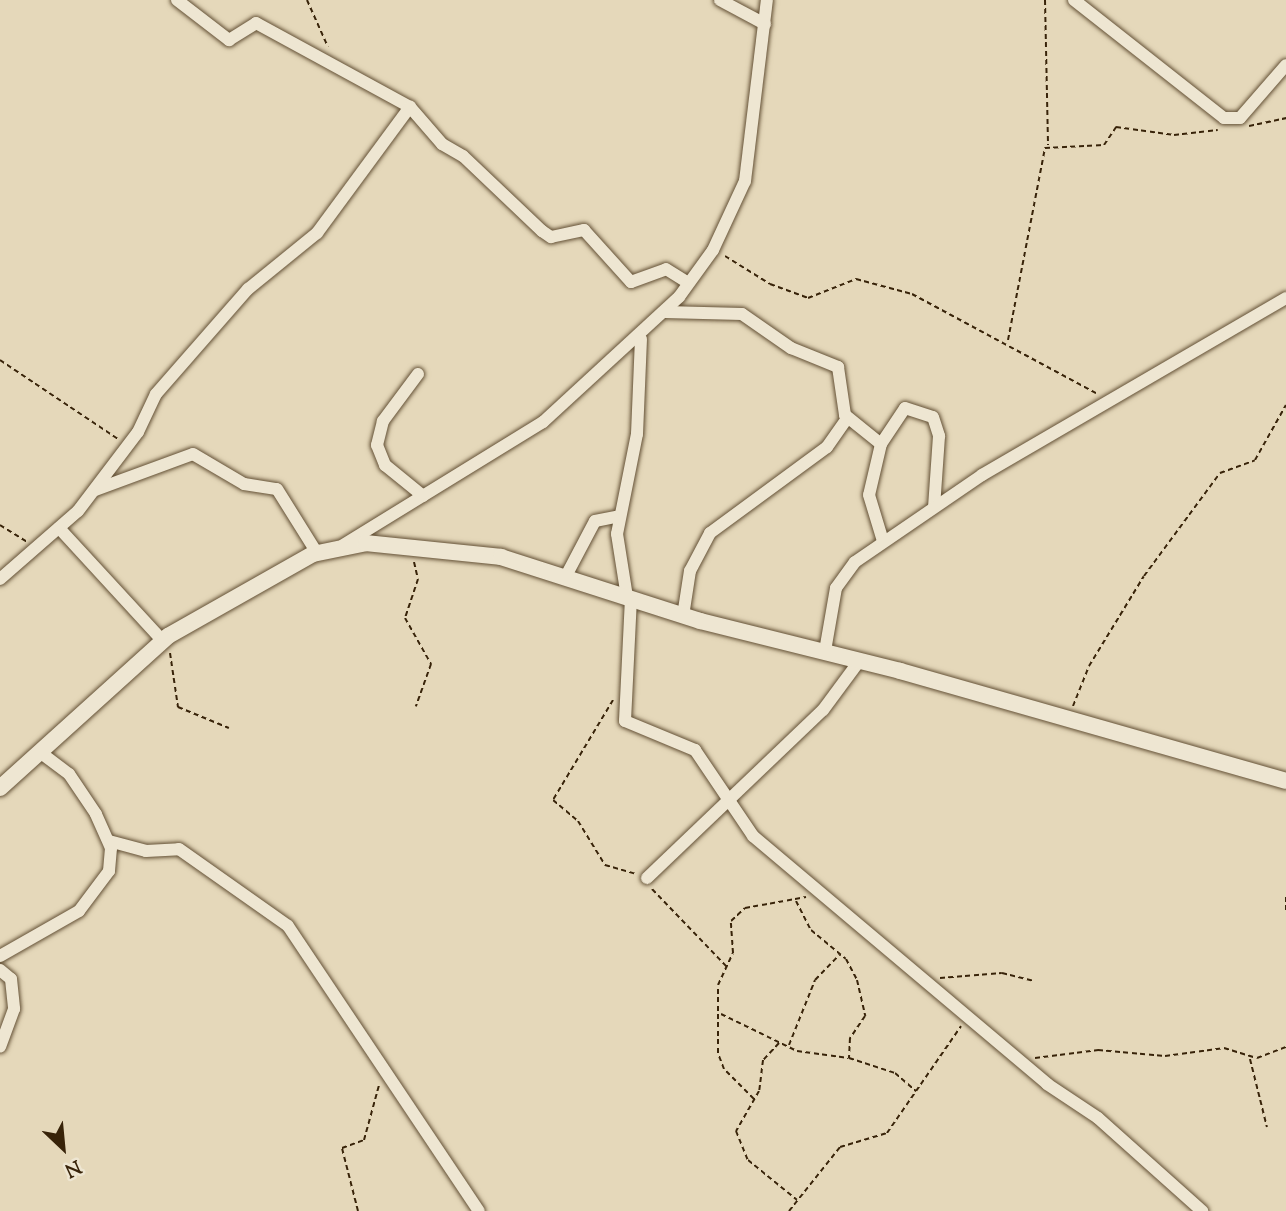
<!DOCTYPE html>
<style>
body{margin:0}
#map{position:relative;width:1286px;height:1211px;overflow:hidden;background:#e5d8ba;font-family:"Sorts Mill Goudy",serif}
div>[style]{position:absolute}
.path>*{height:2px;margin-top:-1px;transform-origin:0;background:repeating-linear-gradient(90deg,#382309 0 5px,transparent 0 8.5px)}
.roads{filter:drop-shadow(0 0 2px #635035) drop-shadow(0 0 2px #635035)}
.minor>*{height:12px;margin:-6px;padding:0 6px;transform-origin:6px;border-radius:6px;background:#eee6d2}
.tertiary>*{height:16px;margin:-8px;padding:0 8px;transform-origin:8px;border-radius:8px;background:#eee6d2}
span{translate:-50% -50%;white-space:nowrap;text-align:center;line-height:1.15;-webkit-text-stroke:5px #eee6d2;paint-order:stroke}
.north{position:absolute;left:28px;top:1113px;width:70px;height:70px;-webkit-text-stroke:5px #eee6d2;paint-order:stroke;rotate:154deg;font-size:19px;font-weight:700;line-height:28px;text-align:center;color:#382309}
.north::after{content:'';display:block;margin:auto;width:24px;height:32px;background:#382309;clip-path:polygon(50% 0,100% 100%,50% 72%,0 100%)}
</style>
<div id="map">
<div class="path">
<i style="left:307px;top:0;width:51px;rotate:65.9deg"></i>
<i style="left:1045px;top:0;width:145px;rotate:88.8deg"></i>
<i style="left:1249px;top:126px;width:38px;rotate:-12deg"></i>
<i style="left:725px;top:256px;width:53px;rotate:31.9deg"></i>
<i style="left:770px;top:284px;width:40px;rotate:20.2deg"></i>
<i style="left:808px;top:298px;width:52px;rotate:-21.6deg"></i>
<i style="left:856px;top:279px;width:58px;rotate:15deg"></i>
<i style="left:912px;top:294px;width:209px;rotate:28.3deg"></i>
<i style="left:1008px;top:340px;width:196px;rotate:-79.1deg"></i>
<i style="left:1045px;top:148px;width:59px;rotate:-2.9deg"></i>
<i style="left:1104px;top:145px;width:22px;rotate:-56deg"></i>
<i style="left:1116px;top:127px;width:59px;rotate:7.9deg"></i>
<i style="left:1174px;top:135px;width:44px;rotate:-6.5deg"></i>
<i style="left:0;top:360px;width:142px;rotate:33.8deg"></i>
<i style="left:0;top:525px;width:31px;rotate:32deg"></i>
<i style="left:414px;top:562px;width:17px;rotate:77deg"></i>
<i style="left:418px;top:579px;width:41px;rotate:108.4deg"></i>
<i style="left:405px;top:618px;width:53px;rotate:60.5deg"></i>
<i style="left:431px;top:664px;width:45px;rotate:109.7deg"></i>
<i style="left:170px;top:653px;width:55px;rotate:81.6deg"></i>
<i style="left:178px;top:707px;width:55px;rotate:22.4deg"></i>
<i style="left:613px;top:700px;width:117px;rotate:121deg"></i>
<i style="left:553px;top:800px;width:33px;rotate:40deg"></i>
<i style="left:578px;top:821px;width:52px;rotate:58.5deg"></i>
<i style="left:605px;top:865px;width:33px;rotate:16deg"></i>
<i style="left:1073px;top:706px;width:43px;rotate:-68.2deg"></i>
<i style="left:1089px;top:666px;width:105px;rotate:-58.6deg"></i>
<i style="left:1144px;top:576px;width:128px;rotate:-53.6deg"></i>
<i style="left:1220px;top:473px;width:37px;rotate:-20deg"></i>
<i style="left:1255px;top:460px;width:63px;rotate:-60.6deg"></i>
<i style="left:652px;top:889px;width:108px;rotate:46.1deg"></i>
<i style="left:1286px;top:897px;width:17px;rotate:90deg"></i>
<i style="left:796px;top:901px;width:33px;rotate:63deg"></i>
<i style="left:811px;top:930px;width:45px;rotate:39.6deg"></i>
<i style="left:846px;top:959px;width:24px;rotate:62deg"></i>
<i style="left:857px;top:980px;width:37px;rotate:77deg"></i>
<i style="left:865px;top:1016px;width:27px;rotate:124deg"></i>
<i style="left:850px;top:1038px;width:20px;rotate:93deg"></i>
<i style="left:940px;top:978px;width:62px;rotate:-4.6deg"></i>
<i style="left:1002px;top:973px;width:32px;rotate:14deg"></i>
<i style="left:721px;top:1014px;width:85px;rotate:26deg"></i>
<i style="left:797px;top:1051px;width:52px;rotate:7.7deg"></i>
<i style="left:849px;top:1058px;width:48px;rotate:18.1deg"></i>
<i style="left:895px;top:1073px;width:28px;rotate:41deg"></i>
<i style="left:779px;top:1043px;width:23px;rotate:133deg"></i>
<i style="left:763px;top:1060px;width:31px;rotate:97deg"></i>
<i style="left:759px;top:1091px;width:46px;rotate:119.9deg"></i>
<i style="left:736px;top:1131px;width:31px;rotate:68deg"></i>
<i style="left:748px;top:1160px;width:63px;rotate:39.2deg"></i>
<i style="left:789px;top:1045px;width:70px;rotate:-68.2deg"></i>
<i style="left:815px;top:980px;width:35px;rotate:-46deg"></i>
<i style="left:1035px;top:1058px;width:64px;rotate:-7.2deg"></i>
<i style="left:1098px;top:1050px;width:67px;rotate:5.1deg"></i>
<i style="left:1165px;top:1056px;width:60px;rotate:-7.7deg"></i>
<i style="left:1224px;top:1048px;width:34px;rotate:17deg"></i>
<i style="left:1257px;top:1058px;width:31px;rotate:-21deg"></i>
<i style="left:1250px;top:1059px;width:70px;rotate:76deg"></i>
<i style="left:754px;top:1099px;width:42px;rotate:-135deg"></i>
<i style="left:724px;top:1069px;width:17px;rotate:-111deg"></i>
<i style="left:718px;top:1053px;width:68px;rotate:-90deg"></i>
<i style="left:718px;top:985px;width:35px;rotate:-65deg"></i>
<i style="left:733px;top:953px;width:32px;rotate:-94deg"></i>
<i style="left:731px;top:921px;width:19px;rotate:-43deg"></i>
<i style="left:745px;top:908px;width:62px;rotate:-10.2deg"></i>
<i style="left:358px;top:1211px;width:65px;rotate:-104.3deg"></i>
<i style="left:342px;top:1148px;width:23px;rotate:-20deg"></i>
<i style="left:364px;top:1140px;width:57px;rotate:-74.7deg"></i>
<i style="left:789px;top:1211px;width:82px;rotate:-51.4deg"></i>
<i style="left:840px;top:1147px;width:49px;rotate:-16.6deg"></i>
<i style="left:887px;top:1133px;width:130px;rotate:-55.3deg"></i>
</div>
<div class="roads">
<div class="minor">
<i style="left:177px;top:0;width:66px;rotate:37.6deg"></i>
<i style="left:229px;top:40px;width:32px;rotate:-32deg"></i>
<i style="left:256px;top:23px;width:175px;rotate:28.6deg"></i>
<i style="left:410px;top:107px;width:49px;rotate:49.1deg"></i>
<i style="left:442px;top:144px;width:24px;rotate:30deg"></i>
<i style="left:463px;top:156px;width:109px;rotate:43.5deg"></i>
<i style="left:542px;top:231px;width:11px;rotate:34deg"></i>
<i style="left:551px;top:237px;width:34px;rotate:-12deg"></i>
<i style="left:584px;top:230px;width:70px;rotate:47.9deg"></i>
<i style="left:631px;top:282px;width:37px;rotate:-20deg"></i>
<i style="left:666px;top:269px;width:26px;rotate:32deg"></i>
<i style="left:720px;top:0;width:51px;rotate:28.1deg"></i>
<i style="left:1074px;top:0;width:191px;rotate:38.2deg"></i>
<i style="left:1224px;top:118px;width:16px"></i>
<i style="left:1240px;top:118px;width:70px;rotate:-49deg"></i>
<i style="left:665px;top:312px;width:77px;rotate:1.5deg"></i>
<i style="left:742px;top:314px;width:60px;rotate:34.8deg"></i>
<i style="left:791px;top:348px;width:51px;rotate:22deg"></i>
<i style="left:838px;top:367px;width:49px;rotate:81.7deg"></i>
<i style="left:845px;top:415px;width:46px;rotate:38.9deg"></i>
<i style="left:881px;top:444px;width:52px;rotate:103.2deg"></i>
<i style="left:869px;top:495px;width:48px;rotate:73.1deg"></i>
<i style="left:418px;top:374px;width:59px;rotate:126.7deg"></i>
<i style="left:383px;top:421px;width:25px;rotate:104deg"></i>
<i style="left:377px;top:445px;width:22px;rotate:68deg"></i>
<i style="left:385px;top:465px;width:49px;rotate:39.2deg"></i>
<i style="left:881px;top:444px;width:43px;rotate:-56.3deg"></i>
<i style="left:905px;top:408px;width:29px;rotate:18deg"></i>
<i style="left:933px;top:417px;width:20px;rotate:72deg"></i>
<i style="left:939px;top:436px;width:71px;rotate:94deg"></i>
<i style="left:95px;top:490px;width:104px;rotate:-20.2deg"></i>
<i style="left:193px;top:454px;width:59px;rotate:30.5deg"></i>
<i style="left:244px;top:484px;width:33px;rotate:9deg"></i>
<i style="left:277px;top:489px;width:75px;rotate:58deg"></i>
<i style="left:59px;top:528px;width:154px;rotate:47.4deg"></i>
<i style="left:343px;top:545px;width:235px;rotate:-31.6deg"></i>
<i style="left:543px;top:422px;width:185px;rotate:-42.6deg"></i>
<i style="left:679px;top:297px;width:58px;rotate:-54.1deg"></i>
<i style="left:713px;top:250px;width:76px;rotate:-65.1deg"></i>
<i style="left:745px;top:181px;width:182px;rotate:-83.1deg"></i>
<i style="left:566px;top:576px;width:62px;rotate:-62.2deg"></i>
<i style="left:595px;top:521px;width:25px;rotate:-11deg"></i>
<i style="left:0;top:579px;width:103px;rotate:-41.1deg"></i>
<i style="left:78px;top:511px;width:99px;rotate:-52.8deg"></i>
<i style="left:138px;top:432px;width:42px;rotate:-64.7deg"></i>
<i style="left:156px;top:394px;width:140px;rotate:-48.8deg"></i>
<i style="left:248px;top:289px;width:89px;rotate:-39.1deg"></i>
<i style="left:317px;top:233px;width:157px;rotate:-53.6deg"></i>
<i style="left:627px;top:597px;width:64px;rotate:-99deg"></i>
<i style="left:617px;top:534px;width:102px;rotate:-78.7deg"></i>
<i style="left:637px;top:434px;width:95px;rotate:-87.6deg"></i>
<i style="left:631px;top:598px;width:123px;rotate:92.8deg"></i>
<i style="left:625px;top:721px;width:76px;rotate:22.5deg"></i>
<i style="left:695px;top:750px;width:104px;rotate:56deg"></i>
<i style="left:753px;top:836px;width:385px;rotate:40.1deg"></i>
<i style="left:1047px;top:1084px;width:61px;rotate:33.7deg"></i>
<i style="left:1098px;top:1118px;width:140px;rotate:41.8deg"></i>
<i style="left:683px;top:616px;width:46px;rotate:-81.2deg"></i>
<i style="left:690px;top:571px;width:43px;rotate:-62.2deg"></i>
<i style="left:710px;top:533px;width:145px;rotate:-36.3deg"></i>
<i style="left:827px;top:447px;width:35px;rotate:-55deg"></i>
<i style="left:825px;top:651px;width:64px;rotate:-80.1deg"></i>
<i style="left:836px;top:588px;width:32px;rotate:-54deg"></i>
<i style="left:855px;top:562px;width:154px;rotate:-34.4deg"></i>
<i style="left:982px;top:475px;width:352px;rotate:-30.2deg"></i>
<i style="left:109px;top:841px;width:38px;rotate:15deg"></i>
<i style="left:146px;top:851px;width:33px;rotate:-3deg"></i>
<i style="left:179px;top:849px;width:133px;rotate:35.2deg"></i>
<i style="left:288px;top:926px;width:343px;rotate:56.2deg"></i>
<i style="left:647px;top:878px;width:243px;rotate:-43.7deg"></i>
<i style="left:823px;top:710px;width:62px;rotate:-53.5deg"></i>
<i style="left:0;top:956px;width:91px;rotate:-29.7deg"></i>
<i style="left:79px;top:911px;width:50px;rotate:-53.1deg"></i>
<i style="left:109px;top:871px;width:23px;rotate:-85deg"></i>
<i style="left:111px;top:848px;width:37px;rotate:-114deg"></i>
<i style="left:96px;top:814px;width:48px;rotate:-124deg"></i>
<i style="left:69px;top:774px;width:31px;rotate:-143deg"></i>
<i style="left:0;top:970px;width:14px;rotate:39deg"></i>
<i style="left:11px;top:979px;width:30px;rotate:84deg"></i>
<i style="left:14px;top:1009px;width:40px;rotate:110.2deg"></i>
</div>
<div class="tertiary">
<i style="left:0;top:788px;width:227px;rotate:-42.1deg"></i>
<i style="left:168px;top:636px;width:167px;rotate:-29.5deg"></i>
<i style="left:313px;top:554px;width:54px;rotate:-11.7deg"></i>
<i style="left:366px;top:543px;width:136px;rotate:5.9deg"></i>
<i style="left:501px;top:557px;width:209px;rotate:17.8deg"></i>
<i style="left:700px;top:621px;width:206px;rotate:14deg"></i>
<i style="left:900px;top:671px;width:401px;rotate:15.9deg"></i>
</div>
</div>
<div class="north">N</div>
</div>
